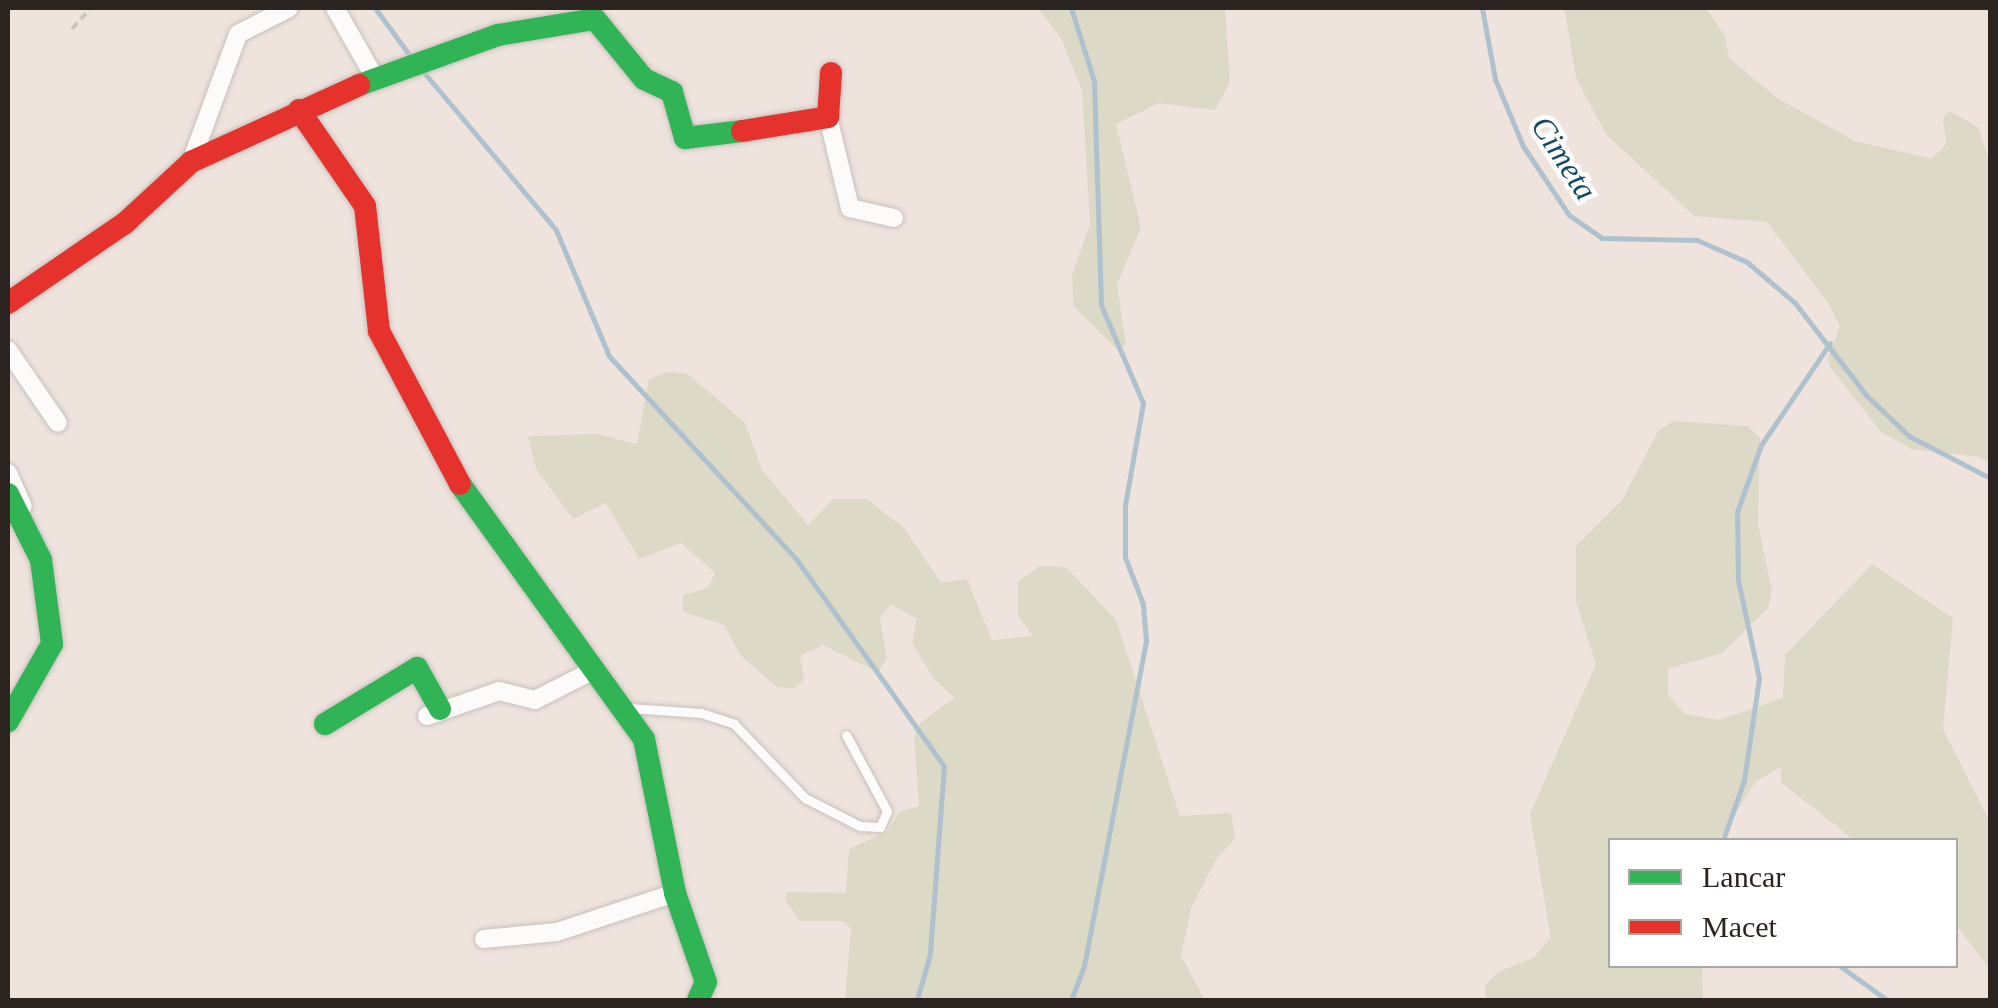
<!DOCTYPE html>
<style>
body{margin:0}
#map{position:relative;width:1998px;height:1008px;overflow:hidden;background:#eee3dd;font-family:Georgia,serif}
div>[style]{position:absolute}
.green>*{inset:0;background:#dcdac6}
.stream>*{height:5px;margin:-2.5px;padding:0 2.5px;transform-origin:2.5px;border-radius:2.5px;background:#b0c1ce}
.path>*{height:4px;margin-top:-2px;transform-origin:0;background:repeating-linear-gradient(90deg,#c8c5c3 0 8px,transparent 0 13px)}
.roads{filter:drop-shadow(0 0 2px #c8c0bb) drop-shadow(0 0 2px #c8c0bb)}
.lane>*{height:9px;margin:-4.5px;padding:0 4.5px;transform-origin:4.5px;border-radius:4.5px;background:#fcfbfa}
.street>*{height:18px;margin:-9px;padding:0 9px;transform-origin:9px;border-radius:9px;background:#fcfbfa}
.fast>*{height:22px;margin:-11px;padding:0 11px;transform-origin:11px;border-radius:11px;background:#30b455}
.jam>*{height:22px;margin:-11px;padding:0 11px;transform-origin:11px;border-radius:11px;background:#e5322d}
span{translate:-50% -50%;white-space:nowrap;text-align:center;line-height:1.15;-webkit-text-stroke:9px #fff;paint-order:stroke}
.water-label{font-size:32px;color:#154867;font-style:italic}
.frame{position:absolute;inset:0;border:10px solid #2b2420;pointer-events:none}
.legend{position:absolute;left:1608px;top:838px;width:350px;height:130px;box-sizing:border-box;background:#fff;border:2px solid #aaa7a6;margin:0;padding:12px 18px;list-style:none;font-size:30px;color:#2b2420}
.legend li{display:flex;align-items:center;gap:20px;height:50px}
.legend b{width:50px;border:2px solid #aaa7a6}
</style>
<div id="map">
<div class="green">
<i style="clip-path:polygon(1038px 8px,1225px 8px,1230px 82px,1215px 110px,1159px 103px,1116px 124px,1141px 228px,1117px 284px,1126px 345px,1117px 349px,1073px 306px,1072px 276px,1090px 224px,1082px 90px,1061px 38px)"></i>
<i style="clip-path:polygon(1564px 8px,1706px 8px,1725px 36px,1729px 58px,1777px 98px,1855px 141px,1932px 159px,1946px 144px,1943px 117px,1949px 111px,1978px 127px,1990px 164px,1990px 464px,1980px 457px,1912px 449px,1881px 432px,1831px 368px,1827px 359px,1840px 327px,1829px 304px,1767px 222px,1694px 216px,1606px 134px,1576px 78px)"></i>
<i style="clip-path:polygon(667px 372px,688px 374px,745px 423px,762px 470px,808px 525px,833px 499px,867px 499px,904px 528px,941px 583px,967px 579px,992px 640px,1033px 636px,1018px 616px,1018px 582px,1039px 566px,1066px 567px,1116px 620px,1180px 816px,1231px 813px,1235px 839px,1217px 858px,1191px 908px,1181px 956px,1205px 1000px,845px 1000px,851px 928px,842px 921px,800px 921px,785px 900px,787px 892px,846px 893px,849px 849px,888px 831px,899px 812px,919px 806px,914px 738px,920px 723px,955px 698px,934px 679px,912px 643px,917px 619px,891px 604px,880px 618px,887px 658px,878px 672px,823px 645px,800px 656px,804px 680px,793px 689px,777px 687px,741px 656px,724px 625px,683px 612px,683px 595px,708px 588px,715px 573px,681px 543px,639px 559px,606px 503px,573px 519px,536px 469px,528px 436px,598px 434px,637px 444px,649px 379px)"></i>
<i style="clip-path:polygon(1673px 421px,1748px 426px,1760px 438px,1758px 524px,1772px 591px,1768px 608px,1722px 653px,1668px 669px,1668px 695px,1685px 714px,1719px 720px,1783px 698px,1785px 655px,1872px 564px,1953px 618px,1943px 729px,1990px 822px,1990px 969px,1956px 925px,1956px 840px,1854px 840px,1781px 782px,1781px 767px,1756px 781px,1719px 840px,1610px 840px,1610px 966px,1702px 966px,1703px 1000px,1485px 1000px,1485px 986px,1498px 972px,1533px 958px,1551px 938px,1530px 814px,1596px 664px,1576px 602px,1576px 546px,1623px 499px,1658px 431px)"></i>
</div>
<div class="stream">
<i style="left:375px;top:8px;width:61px;rotate:53.7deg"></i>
<i style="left:1482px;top:8px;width:72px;rotate:79.6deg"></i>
<i style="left:1495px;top:79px;width:73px;rotate:67.3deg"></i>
<i style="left:1523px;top:146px;width:83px;rotate:56.3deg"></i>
<i style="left:1569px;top:215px;width:40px;rotate:34.9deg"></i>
<i style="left:1602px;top:238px;width:95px;rotate:1.2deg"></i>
<i style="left:1697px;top:240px;width:55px;rotate:23.7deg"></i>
<i style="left:1747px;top:262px;width:63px;rotate:40.5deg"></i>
<i style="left:1795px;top:303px;width:118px;rotate:52.3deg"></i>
<i style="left:1867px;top:396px;width:58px;rotate:43.6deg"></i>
<i style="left:1909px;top:436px;width:91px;rotate:27.4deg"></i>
<i style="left:421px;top:69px;width:210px;rotate:50deg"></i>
<i style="left:556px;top:230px;width:137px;rotate:67.2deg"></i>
<i style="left:609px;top:356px;width:277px;rotate:47.3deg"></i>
<i style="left:797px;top:560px;width:253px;rotate:54.5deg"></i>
<i style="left:944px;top:766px;width:189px;rotate:94.3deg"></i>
<i style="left:930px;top:954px;width:48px;rotate:105.8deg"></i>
<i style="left:1723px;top:840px;width:64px;rotate:-70.7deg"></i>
<i style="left:1744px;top:780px;width:103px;rotate:-81.6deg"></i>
<i style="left:1759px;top:678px;width:100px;rotate:-102.1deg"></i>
<i style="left:1738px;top:580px;width:68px;rotate:-90.8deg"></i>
<i style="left:1737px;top:512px;width:71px;rotate:-70.3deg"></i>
<i style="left:1761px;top:445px;width:123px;rotate:-55.9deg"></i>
<i style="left:1840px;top:966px;width:58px;rotate:35.9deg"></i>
<i style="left:1071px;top:1000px;width:36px;rotate:-69deg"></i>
<i style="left:1084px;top:966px;width:332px;rotate:-79.2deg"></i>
<i style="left:1146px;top:640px;width:36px;rotate:-95deg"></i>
<i style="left:1143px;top:604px;width:50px;rotate:-111deg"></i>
<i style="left:1125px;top:557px;width:52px;rotate:-90deg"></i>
<i style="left:1125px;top:505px;width:104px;rotate:-80deg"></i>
<i style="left:1143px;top:403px;width:107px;rotate:-113.2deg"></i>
<i style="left:1101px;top:305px;width:224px;rotate:-91.8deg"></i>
<i style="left:1094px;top:81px;width:77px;rotate:-107.5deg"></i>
</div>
<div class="path">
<i style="left:72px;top:29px;width:28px;rotate:-48deg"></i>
</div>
<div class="roads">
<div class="lane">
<i style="left:629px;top:708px;width:72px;rotate:4deg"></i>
<i style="left:701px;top:713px;width:35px;rotate:18deg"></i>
<i style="left:734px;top:724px;width:103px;rotate:46.2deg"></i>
<i style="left:805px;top:798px;width:62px;rotate:27deg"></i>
<i style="left:860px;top:826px;width:20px;rotate:3deg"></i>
<i style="left:880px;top:827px;width:17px;rotate:-66deg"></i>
<i style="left:887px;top:811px;width:86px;rotate:-118.3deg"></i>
</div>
<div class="street">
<i style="left:335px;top:8px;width:81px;rotate:60.3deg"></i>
<i style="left:828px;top:117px;width:94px;rotate:76.4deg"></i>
<i style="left:850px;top:208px;width:45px;rotate:12.8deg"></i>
<i style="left:191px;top:162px;width:136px;rotate:-69.8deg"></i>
<i style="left:238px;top:34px;width:57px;rotate:-27deg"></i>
<i style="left:8px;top:350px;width:88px;rotate:55.6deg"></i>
<i style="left:8px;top:473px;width:36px;rotate:66deg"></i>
<i style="left:427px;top:716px;width:76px;rotate:-19.1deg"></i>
<i style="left:499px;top:691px;width:37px;rotate:14deg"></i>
<i style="left:535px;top:700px;width:66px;rotate:-27deg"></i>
<i style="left:484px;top:939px;width:73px;rotate:-5.5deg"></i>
<i style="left:557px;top:932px;width:124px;rotate:-18.3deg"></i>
</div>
<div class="fast">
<i style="left:359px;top:85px;width:148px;rotate:-19.8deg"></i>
<i style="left:498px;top:35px;width:98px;rotate:-9.4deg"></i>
<i style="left:595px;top:19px;width:77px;rotate:50.8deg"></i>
<i style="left:644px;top:79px;width:31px;rotate:25deg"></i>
<i style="left:672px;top:92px;width:48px;rotate:74.2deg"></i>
<i style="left:685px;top:138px;width:57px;rotate:-7deg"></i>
<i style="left:460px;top:484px;width:314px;rotate:54.2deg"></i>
<i style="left:644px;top:739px;width:157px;rotate:78.6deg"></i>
<i style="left:675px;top:893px;width:94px;rotate:70.8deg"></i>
<i style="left:706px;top:982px;width:20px;rotate:114deg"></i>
<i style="left:8px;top:494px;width:74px;rotate:63.4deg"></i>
<i style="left:41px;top:560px;width:85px;rotate:82.5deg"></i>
<i style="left:52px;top:644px;width:89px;rotate:119.7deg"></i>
<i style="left:325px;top:724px;width:108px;rotate:-31.3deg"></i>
<i style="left:417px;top:668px;width:47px;rotate:60.7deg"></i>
</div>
<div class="jam">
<i style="left:299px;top:110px;width:116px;rotate:55.5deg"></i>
<i style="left:365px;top:206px;width:126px;rotate:83.6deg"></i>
<i style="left:379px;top:331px;width:173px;rotate:62.1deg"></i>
<i style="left:742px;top:131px;width:87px;rotate:-9.2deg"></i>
<i style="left:828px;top:117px;width:44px;rotate:-86.1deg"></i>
<i style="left:8px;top:303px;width:142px;rotate:-34.4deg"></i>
<i style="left:125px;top:223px;width:90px;rotate:-42.7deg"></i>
<i style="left:191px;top:162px;width:185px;rotate:-24.6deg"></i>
</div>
</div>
<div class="water-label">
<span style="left:1564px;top:158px;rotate:57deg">Cimeta</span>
</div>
<div class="frame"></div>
<ul class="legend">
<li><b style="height:12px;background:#30b455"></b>Lancar</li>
<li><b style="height:12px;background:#e5322d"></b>Macet</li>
</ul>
</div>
